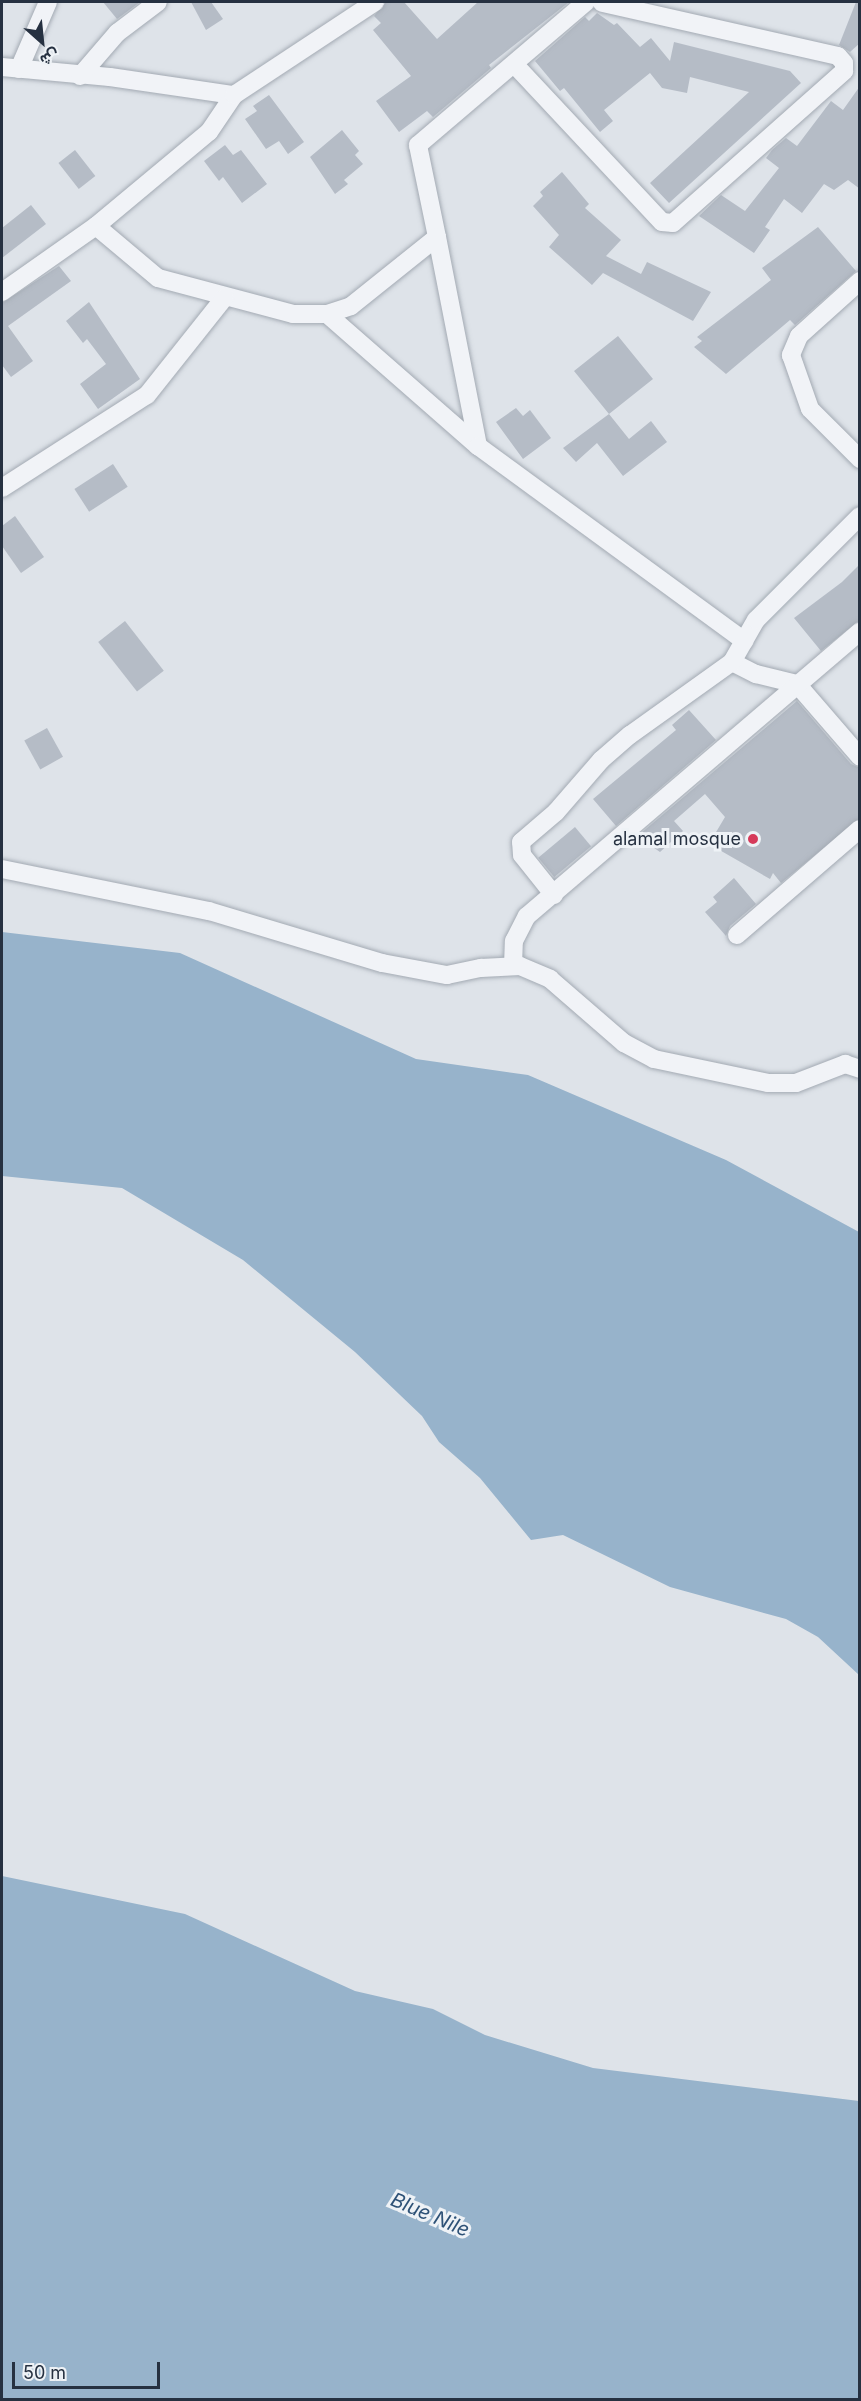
<!DOCTYPE html>
<meta charset="utf-8">
<style>
body{margin:0}
#map{position:relative;width:861px;height:2401px;overflow:hidden;background:#dee3e9;font-family:Inter,Vazirmatn,sans-serif}
div>[style]{position:absolute}
.water>*{inset:0;background:#97b3cb}
.building>*{inset:0;background:#b5bcc6;transform-origin:0 0}
.roads{filter:drop-shadow(0 0 2px #a3aab3) drop-shadow(0 0 2px #a3aab3)}
.street>*{height:18px;margin:-9px;padding:0 9px;transform-origin:9px;border-radius:9px;background:#f1f3f7}
.dots>*{width:16px;height:16px;translate:-50% -50%;box-sizing:border-box;border:3px solid #eef2f6;border-radius:50%}
span{translate:-50% -50%;white-space:nowrap;text-align:center;line-height:1.15;-webkit-text-stroke:6px #eef2f6;paint-order:stroke}
.poi-label{font-size:18px;color:#263141}
.right{translate:-100% -50%;text-align:right}
.water-label{font-size:20px;color:#2e5277;font-style:italic}
.frame{position:absolute;inset:0;border:3px solid #263141;pointer-events:none}
.north{position:absolute;left:12px;top:12px;width:60px;height:60px;-webkit-text-stroke:4px #eef2f6;paint-order:stroke;rotate:153deg;font-size:16px;font-weight:700;line-height:24px;text-align:center;color:#263141}
.north::after{content:'';display:block;margin:auto;width:21px;height:27px;background:#263141;clip-path:polygon(50% 0,100% 100%,50% 72%,0 100%)}
.scale{position:absolute;left:12px;top:2362px;width:148px;height:27px;box-sizing:border-box;border:3px solid #263141;border-top:0;padding-left:8px;font-size:18px;line-height:21px;white-space:nowrap;color:#263141;-webkit-text-stroke:4px #eef2f6;paint-order:stroke}
</style>
<div id="map">
<div class="water">
<i style="clip-path:polygon(2px 932px,180px 953px,416px 1059px,528px 1075px,726px 1160px,859px 1232px,859px 1675px,818px 1637px,786px 1619px,670px 1587px,563px 1535px,531px 1540px,480px 1478px,439px 1442px,422px 1416px,355px 1352px,243px 1260px,122px 1188px,2px 1176px)"></i>
<i style="clip-path:polygon(2px 1876px,185px 1914px,355px 1991px,433px 2009px,485px 2035px,593px 2068px,859px 2101px,859px 2399px,2px 2399px)"></i>
</div>
<div class="building">
<i style="clip-path:polygon(103px 2px,140px 2px,117px 19px)"></i>
<i style="clip-path:polygon(191px 2px,211px 2px,223px 19px,206px 30px)"></i>
<i style="clip-path:polygon(386px 2px,404px 2px,437px 39px,478px 2px,569px 2px,489px 65px,491px 68px,433px 117px,427px 111px,399px 132px,376px 101px,411px 76px,373px 30px,381px 23px,374px 16px)"></i>
<i style="clip-path:polygon(856px 2px,860px 2px,860px 43px,850px 52px,839px 45px)"></i>
<i style="clip-path:polygon(597px 13px,614px 25px,617px 23px,640px 47px,651px 38px,670px 61px,674px 42px,790px 71px,801px 83px,669px 203px,650px 183px,749px 92px,690px 77px,687px 93px,662px 88px,650px 73px,604px 110px,613px 121px,600px 132px,564px 88px,560px 91px,535px 61px,585px 17px,589px 21px)"></i>
<i style="clip-path:polygon(860px 86px,860px 189px,848px 180px,834px 190px,824px 184px,802px 213px,784px 199px,765px 227px,770px 230px,754px 253px,699px 216px,721px 195px,745px 211px,779px 168px,766px 158px,772px 150px,786px 138px,797px 146px,831px 101px,843px 110px)"></i>
<i style="clip-path:polygon(269px 95px,304px 142px,288px 154px,279px 141px,266px 149px,245px 119px,257px 111px,253px 106px)"></i>
<i style="clip-path:polygon(342px 130px,359px 151px,355px 155px,363px 164px,344px 180px,348px 184px,335px 194px,310px 157px)"></i>
<i style="clip-path:polygon(225px 145px,233px 155px,241px 150px,267px 184px,242px 203px,223px 177px,219px 181px,204px 161px)"></i>
<i style="left:75px;top:150px;width:33px;height:21px;rotate:52deg"></i>
<i style="clip-path:polygon(562px 172px,589px 204px,585px 208px,621px 240px,606px 256px,641px 274px,647px 262px,711px 292px,693px 321px,603px 273px,592px 285px,549px 247px,559px 235px,533px 206px,543px 196px,540px 192px)"></i>
<i style="clip-path:polygon(31px 205px,46px 224px,2px 258px,2px 228px)"></i>
<i style="clip-path:polygon(818px 227px,856px 271px,795px 325px,790px 320px,726px 374px,694px 347px,702px 341px,697px 337px,771px 280px,762px 268px)"></i>
<i style="clip-path:polygon(59px 266px,71px 281px,8px 326px,33px 361px,11px 377px,2px 365px,2px 303px)"></i>
<i style="clip-path:polygon(89px 302px,140px 379px,98px 409px,80px 384px,106px 364px,87px 339px,83px 343px,66px 321px)"></i>
<i style="clip-path:polygon(618px 336px,653px 379px,609px 414px,629px 439px,651px 421px,667px 442px,623px 476px,597px 443px,576px 462px,563px 448px,609px 414px,574px 371px)"></i>
<i style="clip-path:polygon(516px 408px,523px 416px,530px 410px,551px 438px,523px 459px,496px 422px)"></i>
<i style="left:113px;top:464px;width:27px;height:46px;rotate:57deg"></i>
<i style="clip-path:polygon(15px 516px,44px 557px,21px 573px,2px 546px,2px 526px)"></i>
<i style="clip-path:polygon(860px 564px,860px 620px,821px 651px,794px 618px,842px 582px)"></i>
<i style="left:125px;top:621px;width:63px;height:34px;rotate:52deg"></i>
<i style="clip-path:polygon(797px 701px,851px 764px,860px 768px,860px 818px,781px 883px,773px 873px,770px 879px,709px 844px,725px 817px,705px 794px,674px 821px,683px 831px,660px 852px,647px 843px,640px 834px)"></i>
<i style="clip-path:polygon(689px 710px,716px 740px,616px 826px,593px 799px,676px 730px,672px 725px)"></i>
<i style="left:47px;top:728px;width:33px;height:26px;rotate:61deg"></i>
<i style="left:575px;top:827px;width:25px;height:48px;rotate:50deg"></i>
<i style="clip-path:polygon(734px 878px,756px 904px,730px 926px,726px 936px,705px 912px,717px 902px,713px 897px)"></i>
</div>
<div class="roads">
<div class="street">
<i style="left:515px;top:65px;width:215px;rotate:46.9deg"></i>
<i style="left:662px;top:222px;width:11px;rotate:5deg"></i>
<i style="left:673px;top:223px;width:229px;rotate:-41.6deg"></i>
<i style="left:844px;top:71px;width:8px;rotate:-90deg"></i>
<i style="left:844px;top:63px;width:9px;rotate:-131deg"></i>
<i style="left:838px;top:56px;width:242px;rotate:-167.3deg"></i>
<i style="left:2px;top:67px;width:108px;rotate:5.3deg"></i>
<i style="left:110px;top:77px;width:125px;rotate:8.3deg"></i>
<i style="left:19px;top:69px;width:73px;rotate:-66.6deg"></i>
<i style="left:80px;top:76px;width:57px;rotate:-49.3deg"></i>
<i style="left:117px;top:33px;width:51px;rotate:-37.1deg"></i>
<i style="left:96px;top:226px;width:81px;rotate:40deg"></i>
<i style="left:158px;top:278px;width:140px;rotate:14.9deg"></i>
<i style="left:293px;top:314px;width:34px"></i>
<i style="left:327px;top:314px;width:25px;rotate:-18deg"></i>
<i style="left:351px;top:306px;width:110px;rotate:-38.7deg"></i>
<i style="left:437px;top:237px;width:94px;rotate:-101.7deg"></i>
<i style="left:418px;top:145px;width:221px;rotate:-40.4deg"></i>
<i style="left:437px;top:237px;width:213px;rotate:78.9deg"></i>
<i style="left:860px;top:281px;width:82px;rotate:138deg"></i>
<i style="left:799px;top:336px;width:21px;rotate:113deg"></i>
<i style="left:791px;top:355px;width:57px;rotate:70.6deg"></i>
<i style="left:810px;top:409px;width:71px;rotate:45deg"></i>
<i style="left:2px;top:292px;width:115px;rotate:-35.1deg"></i>
<i style="left:96px;top:226px;width:147px;rotate:-39.8deg"></i>
<i style="left:209px;top:132px;width:45px;rotate:-56deg"></i>
<i style="left:234px;top:95px;width:169px;rotate:-33.4deg"></i>
<i style="left:327px;top:314px;width:201px;rotate:41.2deg"></i>
<i style="left:478px;top:446px;width:330px;rotate:36.2deg"></i>
<i style="left:2px;top:488px;width:172px;rotate:-32.7deg"></i>
<i style="left:147px;top:395px;width:125px;rotate:-51.5deg"></i>
<i style="left:732px;top:662px;width:27px;rotate:27deg"></i>
<i style="left:756px;top:674px;width:42px;rotate:13.7deg"></i>
<i style="left:797px;top:684px;width:96px;rotate:49.2deg"></i>
<i style="left:2px;top:869px;width:211px;rotate:11.5deg"></i>
<i style="left:209px;top:911px;width:181px;rotate:16.7deg"></i>
<i style="left:382px;top:963px;width:66px;rotate:10.5deg"></i>
<i style="left:447px;top:975px;width:35px;rotate:-12deg"></i>
<i style="left:481px;top:968px;width:39px;rotate:-3deg"></i>
<i style="left:520px;top:966px;width:33px;rotate:23deg"></i>
<i style="left:550px;top:979px;width:98px;rotate:40.9deg"></i>
<i style="left:624px;top:1043px;width:34px;rotate:28deg"></i>
<i style="left:654px;top:1059px;width:116px;rotate:11.9deg"></i>
<i style="left:768px;top:1083px;width:28px"></i>
<i style="left:796px;top:1083px;width:53px;rotate:-21.2deg"></i>
<i style="left:845px;top:1064px;width:16px;rotate:18deg"></i>
<i style="left:554px;top:895px;width:51px;rotate:-128.7deg"></i>
<i style="left:522px;top:855px;width:13px;rotate:-94deg"></i>
<i style="left:521px;top:842px;width:46px;rotate:-40.6deg"></i>
<i style="left:556px;top:812px;width:69px;rotate:-49.1deg"></i>
<i style="left:601px;top:760px;width:38px;rotate:-41deg"></i>
<i style="left:630px;top:735px;width:125px;rotate:-35.6deg"></i>
<i style="left:732px;top:662px;width:48px;rotate:-60.3deg"></i>
<i style="left:756px;top:620px;width:147px;rotate:-45deg"></i>
<i style="left:737px;top:935px;width:162px;rotate:-40.8deg"></i>
<i style="left:513px;top:966px;width:25px;rotate:-88deg"></i>
<i style="left:514px;top:941px;width:28px;rotate:-63deg"></i>
<i style="left:527px;top:916px;width:438px;rotate:-40.5deg"></i>
</div>
</div>
<div class="dots">
<i style="left:753px;top:839px;background:#d63a5a"></i>
</div>
<div class="poi-label">
<span class="right" style="left:741px;top:839px">alamal mosque</span>
</div>
<div class="water-label">
<span style="left:430px;top:2215px;rotate:23deg">Blue Nile</span>
</div>
<div class="frame"></div>
<div class="north">ش</div>
<div class="scale">50 m</div>
</div>
